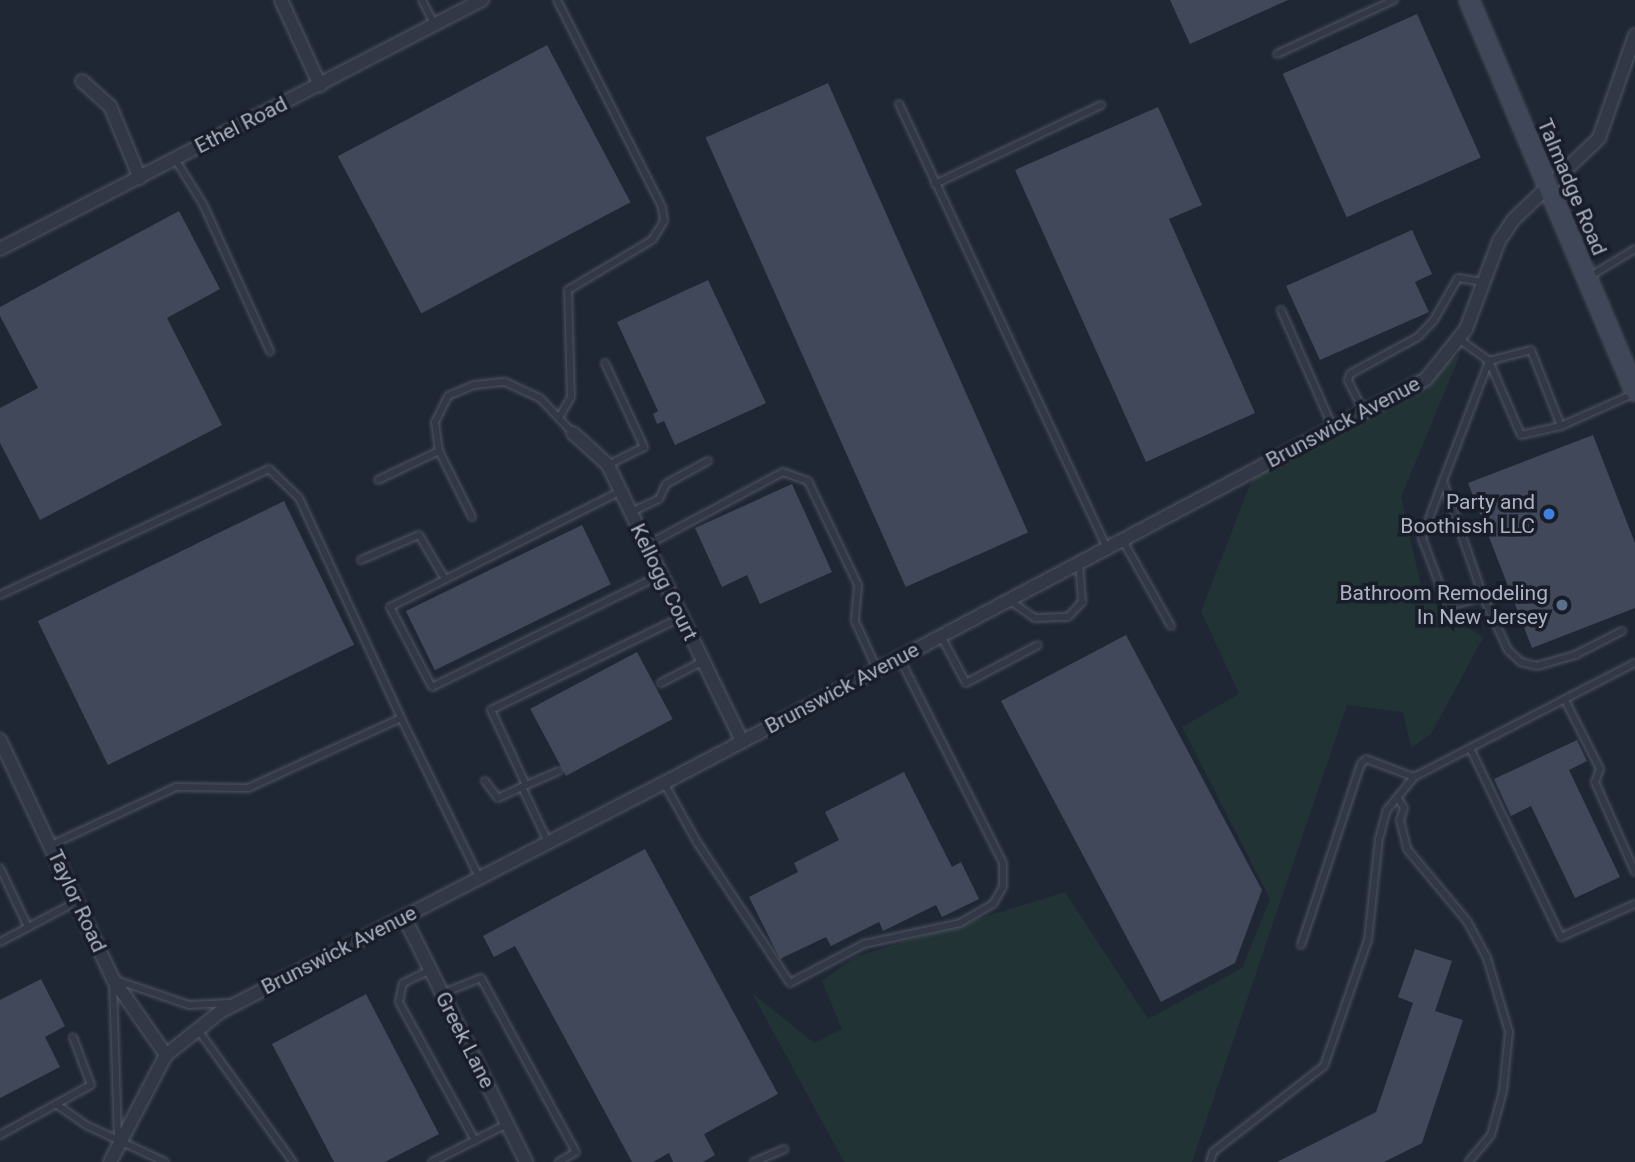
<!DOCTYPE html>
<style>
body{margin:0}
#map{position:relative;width:1635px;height:1162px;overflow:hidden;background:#1f2634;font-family:Roboto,sans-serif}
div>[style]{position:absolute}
.green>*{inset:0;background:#223336}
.building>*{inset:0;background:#404859;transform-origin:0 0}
.roads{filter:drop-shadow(0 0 2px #505563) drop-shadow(0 0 2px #505563)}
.lane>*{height:6px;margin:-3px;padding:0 3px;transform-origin:3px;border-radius:3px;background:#323845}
.street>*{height:12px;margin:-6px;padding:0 6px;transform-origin:6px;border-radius:6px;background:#323845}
.secondary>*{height:18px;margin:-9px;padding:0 9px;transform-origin:9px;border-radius:9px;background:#404758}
.dots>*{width:19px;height:19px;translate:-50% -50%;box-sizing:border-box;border:4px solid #181d29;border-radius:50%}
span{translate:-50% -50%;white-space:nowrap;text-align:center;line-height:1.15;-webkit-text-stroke:7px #181d29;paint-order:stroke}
.street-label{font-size:21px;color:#acb2c2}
.poi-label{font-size:21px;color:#acb2c2}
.right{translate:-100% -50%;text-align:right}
</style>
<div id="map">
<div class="green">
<i style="clip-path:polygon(1460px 355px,1401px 497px,1423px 595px,1483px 638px,1431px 734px,1411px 748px,1403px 712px,1347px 705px,1192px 1162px,844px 1162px,752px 993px,814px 1043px,842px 1029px,822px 981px,855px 957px,1065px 892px,1148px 1019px,1242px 968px,1270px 899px,1182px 727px,1239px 694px,1201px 611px,1253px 477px)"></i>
</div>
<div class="building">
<i style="clip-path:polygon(1170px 0,1288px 0,1190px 44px)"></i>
<i style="left:1417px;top:14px;width:157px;height:147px;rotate:66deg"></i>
<i style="left:547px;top:45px;width:178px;height:237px;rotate:62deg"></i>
<i style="left:828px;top:83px;width:492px;height:134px;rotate:66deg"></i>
<i style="clip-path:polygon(1158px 107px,1202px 205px,1169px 219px,1255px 413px,1146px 462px,1015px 170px)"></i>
<i style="clip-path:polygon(179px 211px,220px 289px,167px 318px,222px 425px,40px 520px,0 443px,0 408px,38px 388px,0 316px,0 307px)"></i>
<i style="clip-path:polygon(1412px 230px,1432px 274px,1415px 282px,1429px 312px,1320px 360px,1286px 286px)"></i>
<i style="clip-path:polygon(708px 280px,766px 403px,675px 445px,664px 421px,657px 424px,653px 414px,658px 411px,617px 322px)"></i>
<i style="clip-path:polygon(1593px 435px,1635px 543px,1635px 608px,1532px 648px,1468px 483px)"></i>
<i style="clip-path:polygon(792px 484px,832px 572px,760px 604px,747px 575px,722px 587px,695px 528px)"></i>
<i style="left:284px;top:501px;width:160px;height:274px;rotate:64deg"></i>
<i style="left:582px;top:525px;width:66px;height:196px;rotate:64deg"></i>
<i style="clip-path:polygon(1126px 635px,1262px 890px,1235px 963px,1161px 1002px,1001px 701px)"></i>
<i style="left:637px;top:652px;width:76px;height:121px;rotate:62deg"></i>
<i style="clip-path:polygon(1577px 740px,1587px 761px,1569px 770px,1620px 877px,1575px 898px,1531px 806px,1511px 816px,1494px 779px)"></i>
<i style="clip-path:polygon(904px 772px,952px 867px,961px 862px,979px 899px,942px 917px,936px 905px,883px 931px,879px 922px,831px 946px,826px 937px,780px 959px,749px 897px,798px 872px,794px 863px,839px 840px,825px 812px)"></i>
<i style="clip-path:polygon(645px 849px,778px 1094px,704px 1134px,715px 1155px,703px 1162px,673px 1162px,669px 1153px,653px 1162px,632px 1162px,515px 946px,494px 957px,483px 936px)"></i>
<i style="clip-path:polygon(1415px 949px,1452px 961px,1435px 1011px,1463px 1020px,1422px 1143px,1384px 1162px,1277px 1162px,1376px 1112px,1413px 1003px,1398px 997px)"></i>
<i style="clip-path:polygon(41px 979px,65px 1026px,45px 1037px,60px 1067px,0 1098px,0 1000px)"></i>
<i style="clip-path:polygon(366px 994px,439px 1134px,385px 1162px,334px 1162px,272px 1044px)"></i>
</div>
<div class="roads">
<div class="lane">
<i style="left:422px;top:0;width:28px;rotate:63deg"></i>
<i style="left:557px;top:0;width:232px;rotate:63.1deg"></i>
<i style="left:662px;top:207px;width:14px;rotate:82deg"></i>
<i style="left:664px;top:221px;width:22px;rotate:122deg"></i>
<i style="left:652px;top:240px;width:98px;rotate:149.2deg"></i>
<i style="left:568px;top:290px;width:107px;rotate:88.4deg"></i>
<i style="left:571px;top:397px;width:24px;rotate:120deg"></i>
<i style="left:1277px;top:54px;width:129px;rotate:-24.8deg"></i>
<i style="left:899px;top:104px;width:490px;rotate:64.9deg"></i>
<i style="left:175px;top:159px;width:53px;rotate:58.1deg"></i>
<i style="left:203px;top:204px;width:162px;rotate:65.5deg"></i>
<i style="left:935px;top:184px;width:184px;rotate:-25.4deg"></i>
<i style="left:1589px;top:277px;width:54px;rotate:-31.3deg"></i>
<i style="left:1281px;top:310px;width:129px;rotate:66.2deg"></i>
<i style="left:1459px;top:339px;width:37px;rotate:36deg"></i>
<i style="left:1489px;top:361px;width:43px;rotate:-14.7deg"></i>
<i style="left:1531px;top:350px;width:82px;rotate:68.5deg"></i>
<i style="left:1561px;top:426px;width:41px;rotate:167.3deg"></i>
<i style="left:1521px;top:435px;width:81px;rotate:-113.4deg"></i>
<i style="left:605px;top:363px;width:93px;rotate:65.1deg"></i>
<i style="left:644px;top:447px;width:40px;rotate:153.4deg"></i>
<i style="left:1364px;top:412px;width:36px;rotate:-117deg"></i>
<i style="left:1348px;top:380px;width:6px;rotate:-72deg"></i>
<i style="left:1350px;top:374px;width:77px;rotate:-28.6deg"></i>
<i style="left:1418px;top:337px;width:23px;rotate:-47deg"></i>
<i style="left:1434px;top:320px;width:48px;rotate:-60.3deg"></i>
<i style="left:1458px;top:278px;width:25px;rotate:9deg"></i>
<i style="left:1561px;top:426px;width:79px;rotate:-24deg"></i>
<i style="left:439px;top:451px;width:74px;rotate:63.4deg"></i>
<i style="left:378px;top:480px;width:68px;rotate:-25.4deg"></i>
<i style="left:439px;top:451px;width:29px;rotate:-98deg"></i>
<i style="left:435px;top:422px;width:29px;rotate:-63deg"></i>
<i style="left:448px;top:396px;width:28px;rotate:-23deg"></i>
<i style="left:474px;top:385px;width:31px;rotate:-6deg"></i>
<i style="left:505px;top:382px;width:38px;rotate:25deg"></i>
<i style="left:540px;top:398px;width:48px;rotate:46.7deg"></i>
<i style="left:1443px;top:481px;width:61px;rotate:110.2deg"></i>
<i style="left:1422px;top:538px;width:74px;rotate:69.4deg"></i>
<i style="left:1448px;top:607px;width:37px;rotate:-17deg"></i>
<i style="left:1483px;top:596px;width:122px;rotate:-109.2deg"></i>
<i style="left:1443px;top:481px;width:129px;rotate:-69deg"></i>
<i style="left:621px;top:491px;width:258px;rotate:153.3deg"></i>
<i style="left:390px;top:607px;width:90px;rotate:62.3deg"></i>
<i style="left:432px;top:687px;width:255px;rotate:-26.1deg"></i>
<i style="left:631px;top:512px;width:31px;rotate:-25deg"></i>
<i style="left:659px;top:499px;width:17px;rotate:-65deg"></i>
<i style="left:666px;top:484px;width:48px;rotate:-28.7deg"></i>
<i style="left:1122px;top:539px;width:100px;rotate:60.6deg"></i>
<i style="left:647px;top:545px;width:154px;rotate:-28.2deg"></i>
<i style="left:783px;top:472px;width:27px;rotate:20deg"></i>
<i style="left:808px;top:481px;width:115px;rotate:64.3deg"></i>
<i style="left:858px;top:585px;width:36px;rotate:95deg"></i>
<i style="left:855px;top:621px;width:53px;rotate:65.4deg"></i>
<i style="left:361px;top:560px;width:63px;rotate:-23.3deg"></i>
<i style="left:419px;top:535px;width:51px;rotate:59.4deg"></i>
<i style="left:0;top:595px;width:297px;rotate:-25.1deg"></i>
<i style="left:269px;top:469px;width:42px;rotate:44deg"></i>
<i style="left:299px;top:498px;width:242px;rotate:65.1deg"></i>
<i style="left:401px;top:718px;width:168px;rotate:155.4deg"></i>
<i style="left:248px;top:788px;width:72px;rotate:-179.2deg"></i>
<i style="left:176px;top:787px;width:138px;rotate:155.1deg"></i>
<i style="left:1483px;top:596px;width:60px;rotate:65.2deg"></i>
<i style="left:1508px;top:650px;width:18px;rotate:43deg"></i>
<i style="left:1521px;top:662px;width:16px;rotate:14deg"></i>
<i style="left:1537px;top:666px;width:40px;rotate:-16deg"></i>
<i style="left:1575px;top:655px;width:53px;rotate:-27.1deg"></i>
<i style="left:1009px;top:600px;width:32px;rotate:35deg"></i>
<i style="left:1035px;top:618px;width:33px;rotate:-2deg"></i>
<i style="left:1068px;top:617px;width:21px;rotate:-47deg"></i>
<i style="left:1082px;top:602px;width:39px;rotate:-94deg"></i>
<i style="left:941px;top:636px;width:53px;rotate:62deg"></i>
<i style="left:966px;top:683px;width:81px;rotate:-27.8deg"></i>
<i style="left:661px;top:683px;width:47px;rotate:-27.6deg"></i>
<i style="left:1565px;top:700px;width:77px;rotate:63.1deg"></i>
<i style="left:1600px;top:769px;width:14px;rotate:111deg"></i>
<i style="left:1595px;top:782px;width:98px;rotate:66deg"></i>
<i style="left:401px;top:718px;width:177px;rotate:63.9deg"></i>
<i style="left:1470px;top:748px;width:210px;rotate:64.3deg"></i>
<i style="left:1561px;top:937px;width:81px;rotate:-24deg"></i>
<i style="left:485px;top:781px;width:21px;rotate:53deg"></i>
<i style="left:498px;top:798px;width:26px;rotate:-25deg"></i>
<i style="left:664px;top:783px;width:68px;rotate:60.8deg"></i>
<i style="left:697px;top:842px;width:169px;rotate:56.6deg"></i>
<i style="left:790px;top:983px;width:84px;rotate:-27.8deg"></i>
<i style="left:864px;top:944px;width:98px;rotate:-12.3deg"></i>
<i style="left:960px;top:923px;width:38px;rotate:-30deg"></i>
<i style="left:993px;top:904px;width:20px;rotate:-60deg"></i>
<i style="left:1003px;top:887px;width:24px;rotate:-90deg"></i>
<i style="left:1003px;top:863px;width:229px;rotate:-116.8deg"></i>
<i style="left:526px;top:785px;width:83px;rotate:-115deg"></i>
<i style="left:491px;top:710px;width:212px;rotate:-26deg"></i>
<i style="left:1399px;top:800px;width:9px;rotate:58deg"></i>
<i style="left:1404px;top:808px;width:13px;rotate:108deg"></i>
<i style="left:1400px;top:820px;width:30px;rotate:76deg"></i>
<i style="left:1407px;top:849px;width:94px;rotate:50.2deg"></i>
<i style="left:1467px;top:921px;width:42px;rotate:61.6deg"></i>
<i style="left:1487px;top:958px;width:77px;rotate:73.4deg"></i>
<i style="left:1509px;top:1032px;width:59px;rotate:95.8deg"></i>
<i style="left:1503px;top:1091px;width:46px;rotate:105.3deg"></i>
<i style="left:1491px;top:1135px;width:35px;rotate:130deg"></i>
<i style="left:548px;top:842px;width:61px;rotate:-115.3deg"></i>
<i style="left:522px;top:787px;width:40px;rotate:-23.4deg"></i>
<i style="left:0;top:868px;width:65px;rotate:64.6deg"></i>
<i style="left:0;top:942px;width:86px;rotate:-27.8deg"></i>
<i style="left:1301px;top:945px;width:191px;rotate:-71.7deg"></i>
<i style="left:1361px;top:764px;width:7px;rotate:-45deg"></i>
<i style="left:1366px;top:759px;width:51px;rotate:20.6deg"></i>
<i style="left:1414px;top:777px;width:249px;rotate:-27.3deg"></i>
<i style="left:430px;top:970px;width:30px;rotate:154deg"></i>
<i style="left:403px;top:983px;width:19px;rotate:102deg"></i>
<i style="left:399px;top:1002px;width:158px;rotate:61.2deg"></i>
<i style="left:441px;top:994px;width:43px;rotate:-21.8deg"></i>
<i style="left:481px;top:978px;width:198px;rotate:61.4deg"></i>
<i style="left:576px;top:1152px;width:20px;rotate:150deg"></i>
<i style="left:198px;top:1030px;width:163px;rotate:54.3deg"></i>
<i style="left:56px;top:1104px;width:39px;rotate:35deg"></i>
<i style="left:88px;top:1126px;width:85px;rotate:25.1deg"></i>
<i style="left:0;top:1135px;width:104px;rotate:-28.8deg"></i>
<i style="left:91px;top:1085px;width:51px;rotate:-110.6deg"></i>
<i style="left:118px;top:1140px;width:161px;rotate:-91.8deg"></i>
<i style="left:113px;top:979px;width:80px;rotate:18.9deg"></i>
<i style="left:189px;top:1005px;width:41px;rotate:-2.8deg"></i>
<i style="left:432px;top:1162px;width:84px;rotate:-26.9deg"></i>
<i style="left:754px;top:1162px;width:33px;rotate:-23deg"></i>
<i style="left:1210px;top:1162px;width:10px;rotate:-73deg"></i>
<i style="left:1213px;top:1152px;width:140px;rotate:-37.8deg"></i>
<i style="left:1324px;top:1066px;width:133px;rotate:-70.8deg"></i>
<i style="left:1368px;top:940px;width:102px;rotate:-83.8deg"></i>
<i style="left:1379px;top:839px;width:30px;rotate:-75deg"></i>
<i style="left:1387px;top:810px;width:43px;rotate:-50.7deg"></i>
</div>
<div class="street">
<i style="left:281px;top:0;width:94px;rotate:65.4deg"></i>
<i style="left:82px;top:81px;width:38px;rotate:42deg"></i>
<i style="left:110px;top:106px;width:78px;rotate:67.4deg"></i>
<i style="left:0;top:249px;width:543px;rotate:-27.32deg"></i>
<i style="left:573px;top:433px;width:47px;rotate:42.4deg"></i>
<i style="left:608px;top:465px;width:307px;rotate:64.1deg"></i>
<i style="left:0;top:740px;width:264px;rotate:64.7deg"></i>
<i style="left:113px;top:979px;width:93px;rotate:55.1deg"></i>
<i style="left:404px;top:917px;width:274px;rotate:63.5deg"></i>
<i style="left:110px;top:1162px;width:121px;rotate:-62.4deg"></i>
<i style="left:166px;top:1055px;width:69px;rotate:-38.5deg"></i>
<i style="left:220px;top:1012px;width:500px;rotate:-27.3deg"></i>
<i style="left:664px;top:783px;width:862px;rotate:-27.93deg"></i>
<i style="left:1426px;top:379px;width:64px;rotate:-51.3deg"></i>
<i style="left:1466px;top:329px;width:94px;rotate:-69.4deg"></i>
<i style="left:1499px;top:241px;width:25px;rotate:-56deg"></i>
<i style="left:1513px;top:220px;width:119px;rotate:-43.6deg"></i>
<i style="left:1599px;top:138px;width:109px;rotate:-70.7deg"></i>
</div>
<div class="secondary">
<i style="left:1469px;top:0;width:425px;rotate:67deg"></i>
</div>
</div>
<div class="dots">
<i style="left:1549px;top:514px;background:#3f7fe0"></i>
<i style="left:1562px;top:605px;background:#5c6f8a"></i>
</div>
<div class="street-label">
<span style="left:241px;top:125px;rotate:-27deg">Ethel Road</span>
<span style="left:1572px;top:187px;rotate:67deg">Talmadge Road</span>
<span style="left:1343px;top:422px;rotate:-28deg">Brunswick Avenue</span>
<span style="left:664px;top:582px;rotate:64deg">Kellogg Court</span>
<span style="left:842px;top:688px;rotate:-28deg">Brunswick Avenue</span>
<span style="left:77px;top:901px;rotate:65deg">Taylor Road</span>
<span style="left:339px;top:950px;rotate:-27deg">Brunswick Avenue</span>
<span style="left:465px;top:1040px;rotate:63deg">Greek Lane</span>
</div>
<div class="poi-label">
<span class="right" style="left:1535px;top:514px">Party and<br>Boothissh LLC</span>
<span class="right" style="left:1548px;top:605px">Bathroom Remodeling<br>In New Jersey</span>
</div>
</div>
